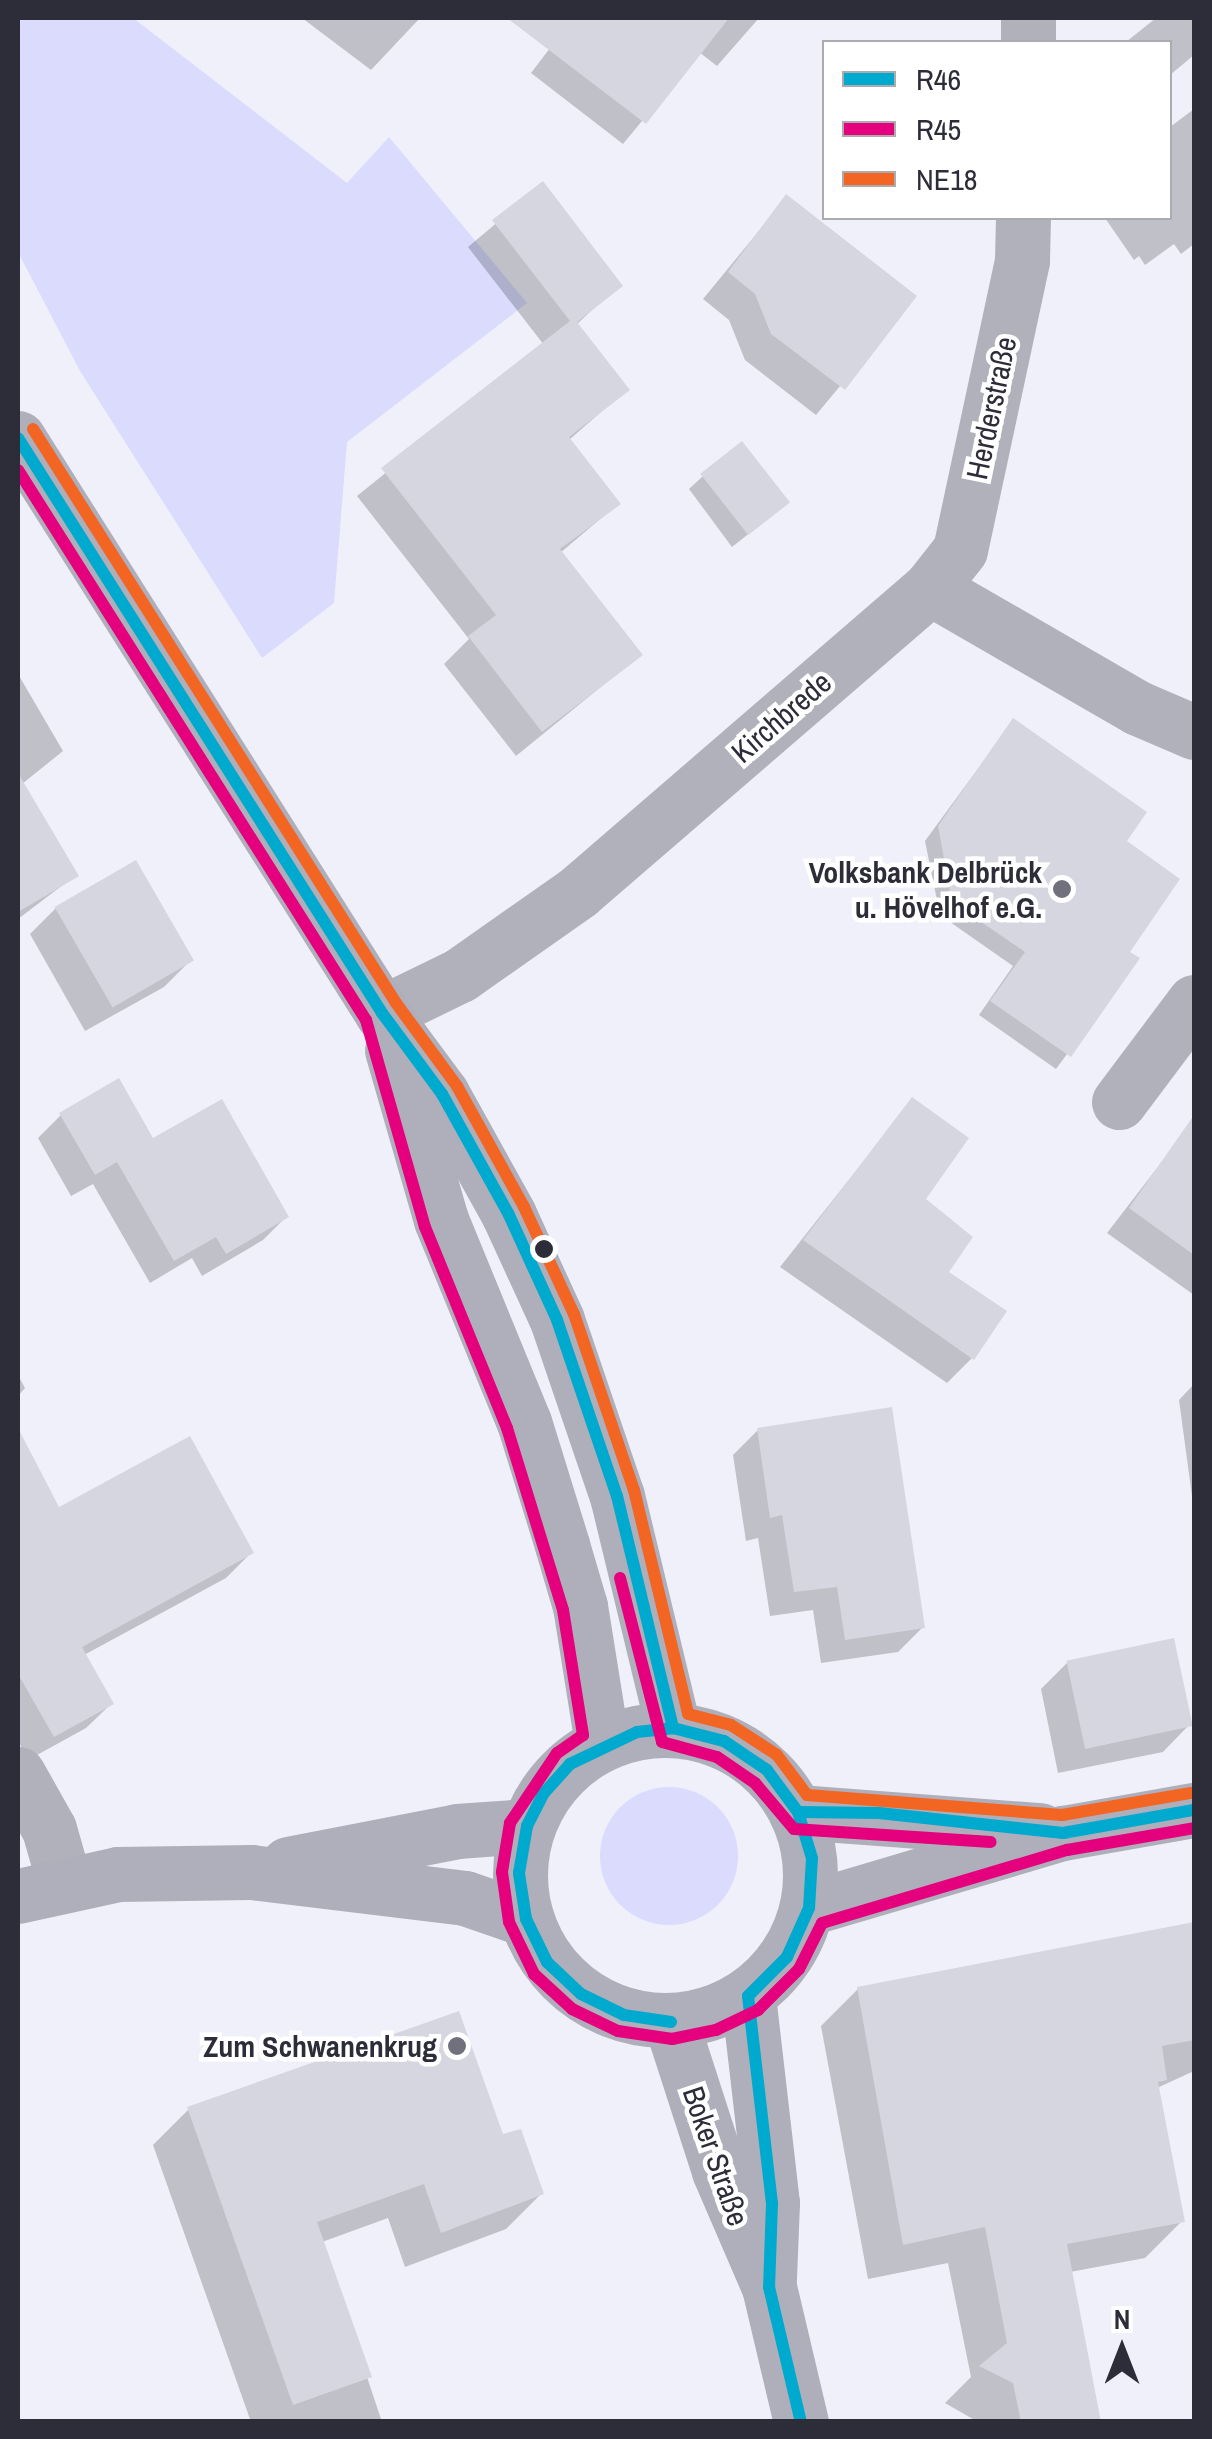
<!DOCTYPE html>
<meta charset="utf-8">
<style>
body{margin:0}
#map{position:relative;width:1212px;height:2439px;overflow:hidden;background:#f0f0fa;font-family:"Archivo Narrow",sans-serif}
div>[style]{position:absolute}
.green>*{inset:0;background:#dadbfd}
.round{border-radius:50%}
.shadow>*{inset:0;background:#0003}
.building>*{inset:0;background:#d6d6e1;transform-origin:0 0}
.minor>*{height:55px;margin:-27.5px;padding:0 27.5px;transform-origin:27.5px;border-radius:27.5px;background:#b0b1bb}
.secondary>*{height:55px;margin:-27.5px;padding:0 27.5px;transform-origin:27.5px;border-radius:27.5px;background:#afafbb}
.secondary>.ring{margin:-27.5px;padding:0;box-sizing:content-box;background:none;border:55px solid #afafbb;border-radius:50%}
.bus-1>*{height:12px;margin:-6px;padding:0 6px;transform-origin:6px;border-radius:6px;background:#00a9ce}
.bus-2>*{height:12px;margin:-6px;padding:0 6px;transform-origin:6px;border-radius:6px;background:#e5007d}
.bus-3>*{height:12px;margin:-6px;padding:0 6px;transform-origin:6px;border-radius:6px;background:#f26522}
.dots>*{width:28px;height:28px;translate:-50% -50%;box-sizing:border-box;border:5px solid #fff;border-radius:50%}
span{translate:-50% -50%;white-space:nowrap;text-align:center;line-height:1.15;-webkit-text-stroke:9px #fff;paint-order:stroke}
.street-label{font-size:30px;color:#2d2d39}
.poi-label{font-size:30px;color:#2d2d39;font-weight:700}
.right{translate:-100% -50%;text-align:right}
.frame{position:absolute;inset:0;border:20px solid #2d2d39;pointer-events:none}
.legend{position:absolute;left:822px;top:40px;width:350px;height:180px;box-sizing:border-box;background:#fff;border:2px solid #ababb0;margin:0;padding:12px 18px;list-style:none;font-size:30px;color:#2d2d39}
.legend li{display:flex;align-items:center;gap:20px;height:50px}
.legend b{width:50px;border:2px solid #ababb0}
.north{position:absolute;left:1072px;top:2299px;width:100px;height:100px;-webkit-text-stroke:8px #fff;paint-order:stroke;rotate:0deg;font-size:28px;font-weight:700;line-height:40px;text-align:center;color:#2d2d39}
.north::after{content:'';display:block;margin:auto;width:35px;height:45px;background:#2d2d39;clip-path:polygon(50% 0,100% 100%,50% 72%,0 100%)}
</style>
<div id="map">
<div class="green">
<i style="clip-path:polygon(18px 18px,133px 18px,347px 183px,389px 137px,527px 303px,347px 442px,334px 603px,262px 658px,80px 371px,18px 252px)"></i>
<i class="round" style="left:600px;top:1787px;width:138px;height:138px"></i>
</div>
<div class="shadow">
<i style="clip-path:polygon(302px 18px,420px 18px,371px 70px)"></i>
<i style="clip-path:polygon(573px 18px,759px 18px,717px 66px,699px 52px,623px 144px,531px 73px)"></i>
<i style="clip-path:polygon(1156px 18px,1194px 18px,1194px 55px,1170px 75px,1170px 42px,1126px 42px)"></i>
<i style="clip-path:polygon(1194px 109px,1194px 244px,1181px 254px,1174px 244px,1145px 265px,1139px 256px,1134px 260px,1105px 218px,1170px 218px,1170px 127px)"></i>
<i style="clip-path:polygon(542px 185px,619px 285px,576px 325px,626px 390px,569px 440px,618px 504px,560px 553px,640px 655px,516px 756px,444px 664px,469px 639px,357px 496px,544px 345px,468px 247px)"></i>
<i style="clip-path:polygon(786px 198px,914px 297px,816px 415px,745px 360px,729px 320px,703px 299px)"></i>
<i style="clip-path:polygon(703px 476px,787px 503px,732px 547px,689px 489px)"></i>
<i style="clip-path:polygon(18px 674px,63px 751px,22px 784px,76px 875px,18px 919px)"></i>
<i style="clip-path:polygon(1013px 721px,1124px 842px,1126px 952px,1137px 959px,1056px 1069px,979px 1015px,1013px 966px,940px 915px,925px 841px)"></i>
<i style="clip-path:polygon(56px 908px,191px 960px,164px 987px,85px 1031px,30px 934px)"></i>
<i style="clip-path:polygon(912px 1100px,922px 1199px,972px 1358px,947px 1383px,780px 1267px)"></i>
<i style="clip-path:polygon(61px 1115px,153px 1141px,286px 1217px,263px 1240px,202px 1276px,192px 1258px,150px 1283px,93px 1184px,71px 1196px,38px 1138px)"></i>
<i style="clip-path:polygon(1191px 1124px,1194px 1127px,1194px 1295px,1107px 1233px)"></i>
<i style="clip-path:polygon(18px 1375px,25px 1388px,18px 1396px)"></i>
<i style="clip-path:polygon(1194px 1384px,1194px 1511px,1179px 1400px)"></i>
<i style="clip-path:polygon(758px 1430px,922px 1628px,898px 1652px,821px 1663px,813px 1610px,770px 1616px,758px 1538px,746px 1541px,733px 1455px)"></i>
<i style="clip-path:polygon(18px 1433px,58px 1510px,251px 1553px,226px 1578px,84px 1655px,111px 1704px,86px 1728px,28px 1760px,18px 1741px)"></i>
<i style="clip-path:polygon(1067px 1663px,1189px 1725px,1163px 1752px,1058px 1773px,1041px 1689px)"></i>
<i style="clip-path:polygon(1194px 1924px,1194px 2071px,1157px 2088px,1182px 2221px,1145px 2258px,1070px 2272px,1100px 2422px,978px 2422px,945px 2403px,971px 2377px,948px 2263px,868px 2279px,821px 2026px,858px 1989px)"></i>
<i style="clip-path:polygon(189px 2109px,502px 2137px,542px 2193px,506px 2229px,405px 2267px,388px 2218px,322px 2242px,382px 2422px,251px 2422px,153px 2145px)"></i>
</div>
<div class="building">
<i style="clip-path:polygon(507px 18px,729px 18px,646px 124px)"></i>
<i style="clip-path:polygon(543px 181px,623px 286px,577px 322px,630px 390px,569px 437px,621px 504px,560px 549px,643px 655px,542px 732px,468px 636px,496px 615px,381px 468px,570px 321px,492px 220px)"></i>
<i style="clip-path:polygon(786px 194px,917px 296px,845px 390px,771px 334px,755px 294px,728px 272px)"></i>
<i style="left:742px;top:441px;width:78px;height:53px;rotate:52deg"></i>
<i style="clip-path:polygon(1013px 718px,1147px 812px,1127px 841px,1180px 879px,1130px 952px,1140px 958px,1071px 1057px,990px 1001px,1025px 952px,952px 902px,938px 826px)"></i>
<i style="clip-path:polygon(18px 773px,79px 876px,18px 912px)"></i>
<i style="left:136px;top:860px;width:116px;height:94px;rotate:60deg"></i>
<i style="clip-path:polygon(119px 1078px,153px 1138px,222px 1099px,289px 1217px,226px 1254px,216px 1237px,174px 1261px,117px 1162px,95px 1175px,59px 1113px)"></i>
<i style="clip-path:polygon(912px 1097px,969px 1138px,926px 1199px,973px 1237px,949px 1272px,1007px 1311px,974px 1360px,803px 1240px)"></i>
<i style="clip-path:polygon(1194px 1115px,1194px 1255px,1129px 1208px)"></i>
<i style="clip-path:polygon(892px 1407px,925px 1628px,845px 1640px,837px 1587px,794px 1592px,782px 1515px,770px 1518px,757px 1428px)"></i>
<i style="clip-path:polygon(18px 1428px,59px 1507px,190px 1436px,254px 1553px,82px 1647px,114px 1704px,54px 1737px,18px 1674px)"></i>
<i style="left:1174px;top:1638px;width:90px;height:110px;rotate:78deg"></i>
<i style="clip-path:polygon(1194px 1922px,1194px 2040px,1162px 2046px,1167px 2080px,1158px 2082px,1185px 2222px,1067px 2244px,1101px 2422px,1021px 2422px,1013px 2383px,979px 2366px,1007px 2343px,985px 2227px,903px 2245px,857px 1987px)"></i>
<i style="clip-path:polygon(459px 2011px,503px 2134px,521px 2129px,544px 2194px,441px 2233px,424px 2184px,317px 2222px,372px 2377px,293px 2405px,187px 2107px)"></i>
</div>
<div class="minor">
<i style="left:1028px;top:42px;width:24px;rotate:-90deg"></i>
<i style="left:930px;top:588px;width:240px;rotate:30deg"></i>
<i style="left:1138px;top:708px;width:61px;rotate:23.2deg"></i>
<i style="left:382px;top:1013px;width:87px;rotate:-26deg"></i>
<i style="left:460px;top:975px;width:144px;rotate:-35.1deg"></i>
<i style="left:578px;top:892px;width:465px;rotate:-40.8deg"></i>
<i style="left:930px;top:588px;width:48px;rotate:-51.7deg"></i>
<i style="left:960px;top:550px;width:296px;rotate:-77.9deg"></i>
<i style="left:1022px;top:261px;width:43px;rotate:-88.7deg"></i>
<i style="left:1119px;top:1102px;width:125px;rotate:-53.1deg"></i>
<i style="left:18px;top:1774px;width:63px;rotate:60.6deg"></i>
<i style="left:49px;top:1829px;width:58px;rotate:74.1deg"></i>
</div>
<div class="secondary">
<i style="left:18px;top:438px;width:681px;rotate:57.66deg"></i>
<i style="left:382px;top:1013px;width:101px;rotate:53.5deg"></i>
<i style="left:442px;top:1094px;width:138px;rotate:61deg"></i>
<i style="left:509px;top:1215px;width:115px;rotate:65.4deg"></i>
<i style="left:557px;top:1320px;width:186px;rotate:71.2deg"></i>
<i style="left:617px;top:1496px;width:239px;rotate:76.4deg"></i>
<i style="left:392px;top:1050px;width:177px;rotate:73.9deg"></i>
<i style="left:441px;top:1220px;width:218px;rotate:67.7deg"></i>
<i style="left:524px;top:1422px;width:129px;rotate:72.8deg"></i>
<i style="left:562px;top:1545px;width:64px;rotate:73.6deg"></i>
<i style="left:580px;top:1606px;width:139px;rotate:80.9deg"></i>
<i class="ring" style="left:520px;top:1730px;width:235px;height:235px"></i>
<i style="left:798px;top:1812px;width:243px;rotate:4.3deg"></i>
<i style="left:288px;top:1864px;width:172px;rotate:-11deg"></i>
<i style="left:457px;top:1831px;width:70px;rotate:-4.1deg"></i>
<i style="left:18px;top:1896px;width:102px;rotate:-12.4deg"></i>
<i style="left:118px;top:1874px;width:133px;rotate:-0.9deg"></i>
<i style="left:251px;top:1872px;width:216px;rotate:6.9deg"></i>
<i style="left:465px;top:1898px;width:65px;rotate:19deg"></i>
<i style="left:809px;top:1908px;width:265px;rotate:-16.5deg"></i>
<i style="left:1063px;top:1833px;width:133px;rotate:-10deg"></i>
<i style="left:748px;top:1996px;width:208px;rotate:83.4deg"></i>
<i style="left:772px;top:2203px;width:76px;rotate:92.3deg"></i>
<i style="left:671px;top:2022px;width:157px;rotate:72.1deg"></i>
<i style="left:719px;top:2171px;width:126px;rotate:66.7deg"></i>
<i style="left:769px;top:2287px;width:139px;rotate:76.7deg"></i>
</div>
<div class="bus-1">
<i style="left:18px;top:438px;width:681px;rotate:57.66deg"></i>
<i style="left:382px;top:1013px;width:101px;rotate:53.5deg"></i>
<i style="left:442px;top:1094px;width:138px;rotate:61deg"></i>
<i style="left:509px;top:1215px;width:115px;rotate:65.4deg"></i>
<i style="left:557px;top:1320px;width:186px;rotate:71.2deg"></i>
<i style="left:617px;top:1496px;width:239px;rotate:76.4deg"></i>
<i style="left:798px;top:1812px;width:81px;rotate:0.7deg"></i>
<i style="left:879px;top:1813px;width:185px;rotate:6.2deg"></i>
<i style="left:1063px;top:1833px;width:133px;rotate:-10deg"></i>
<i style="left:748px;top:1996px;width:208px;rotate:83.4deg"></i>
<i style="left:772px;top:2203px;width:84px;rotate:92deg"></i>
<i style="left:769px;top:2287px;width:139px;rotate:76.7deg"></i>
<i style="left:671px;top:2022px;width:48px;rotate:-171.5deg"></i>
<i style="left:624px;top:2015px;width:48px;rotate:-154deg"></i>
<i style="left:581px;top:1994px;width:47px;rotate:-136.7deg"></i>
<i style="left:547px;top:1962px;width:48px;rotate:-116deg"></i>
<i style="left:526px;top:1919px;width:47px;rotate:-98.7deg"></i>
<i style="left:519px;top:1873px;width:48px;rotate:-80.3deg"></i>
<i style="left:527px;top:1826px;width:37px;rotate:-63deg"></i>
<i style="left:544px;top:1793px;width:39px;rotate:-48deg"></i>
<i style="left:570px;top:1764px;width:74px;rotate:-25.5deg"></i>
<i style="left:637px;top:1732px;width:36px;rotate:-6deg"></i>
<i style="left:673px;top:1728px;width:53px;rotate:14.3deg"></i>
<i style="left:724px;top:1741px;width:52px;rotate:34deg"></i>
<i style="left:767px;top:1770px;width:52px;rotate:53.6deg"></i>
<i style="left:798px;top:1812px;width:48px;rotate:73.1deg"></i>
<i style="left:812px;top:1858px;width:50px;rotate:93.4deg"></i>
<i style="left:809px;top:1908px;width:54px;rotate:114.2deg"></i>
<i style="left:787px;top:1957px;width:55px;rotate:135deg"></i>
</div>
<div class="bus-2">
<i style="left:18px;top:470px;width:651px;rotate:57.68deg"></i>
<i style="left:366px;top:1020px;width:215px;rotate:74.1deg"></i>
<i style="left:425px;top:1227px;width:217px;rotate:67.8deg"></i>
<i style="left:507px;top:1428px;width:190px;rotate:72.9deg"></i>
<i style="left:563px;top:1610px;width:127px;rotate:80.9deg"></i>
<i style="left:583px;top:1735px;width:32px;rotate:145deg"></i>
<i style="left:557px;top:1753px;width:84px;rotate:123.9deg"></i>
<i style="left:510px;top:1823px;width:50px;rotate:99.3deg"></i>
<i style="left:502px;top:1872px;width:50px;rotate:82deg"></i>
<i style="left:509px;top:1922px;width:58px;rotate:64.3deg"></i>
<i style="left:534px;top:1974px;width:52px;rotate:42.6deg"></i>
<i style="left:572px;top:2009px;width:51px;rotate:25.6deg"></i>
<i style="left:618px;top:2031px;width:55px;rotate:8.4deg"></i>
<i style="left:672px;top:2039px;width:45px;rotate:-11.6deg"></i>
<i style="left:716px;top:2030px;width:47px;rotate:-25.5deg"></i>
<i style="left:758px;top:2010px;width:58px;rotate:-45deg"></i>
<i style="left:799px;top:1969px;width:51px;rotate:-63.4deg"></i>
<i style="left:822px;top:1923px;width:256px;rotate:-16.6deg"></i>
<i style="left:1067px;top:1850px;width:129px;rotate:-9.8deg"></i>
<i style="left:620px;top:1578px;width:169px;rotate:75.6deg"></i>
<i style="left:662px;top:1742px;width:57px;rotate:15.3deg"></i>
<i style="left:717px;top:1757px;width:46px;rotate:34.4deg"></i>
<i style="left:755px;top:1783px;width:60px;rotate:49.7deg"></i>
<i style="left:794px;top:1829px;width:197px;rotate:3.8deg"></i>
</div>
<div class="bus-3">
<i style="left:33px;top:429px;width:679px;rotate:57.69deg"></i>
<i style="left:396px;top:1003px;width:103px;rotate:53.7deg"></i>
<i style="left:457px;top:1086px;width:138px;rotate:61deg"></i>
<i style="left:524px;top:1207px;width:118px;rotate:65deg"></i>
<i style="left:574px;top:1314px;width:186px;rotate:71.2deg"></i>
<i style="left:634px;top:1490px;width:230px;rotate:76.4deg"></i>
<i style="left:688px;top:1714px;width:44px;rotate:14.3deg"></i>
<i style="left:731px;top:1725px;width:55px;rotate:33.1deg"></i>
<i style="left:777px;top:1755px;width:50px;rotate:53.1deg"></i>
<i style="left:807px;top:1795px;width:256px;rotate:4.5deg"></i>
<i style="left:1062px;top:1815px;width:131px;rotate:-9.7deg"></i>
</div>
<div class="dots">
<i style="left:1062px;top:889px;background:#71717d"></i>
<i style="left:544px;top:1249px;background:#2d2d39"></i>
<i style="left:457px;top:2046px;background:#71717d"></i>
</div>
<div class="street-label">
<span style="left:991px;top:408px;rotate:-78deg">Herderstraße</span>
<span style="left:781px;top:717px;rotate:-41deg">Kirchbrede</span>
<span style="left:716px;top:2156px;rotate:71deg">Boker Straße</span>
</div>
<div class="poi-label">
<span class="right" style="left:1042px;top:889px">Volksbank Delbrück<br>u. Hövelhof e.G.</span>
<span class="right" style="left:437px;top:2046px">Zum Schwanenkrug</span>
</div>
<div class="frame"></div>
<ul class="legend">
<li><b style="height:12px;background:#00a9ce"></b>R46</li>
<li><b style="height:12px;background:#e5007d"></b>R45</li>
<li><b style="height:12px;background:#f26522"></b>NE18</li>
</ul>
<div class="north">N</div>
</div>
